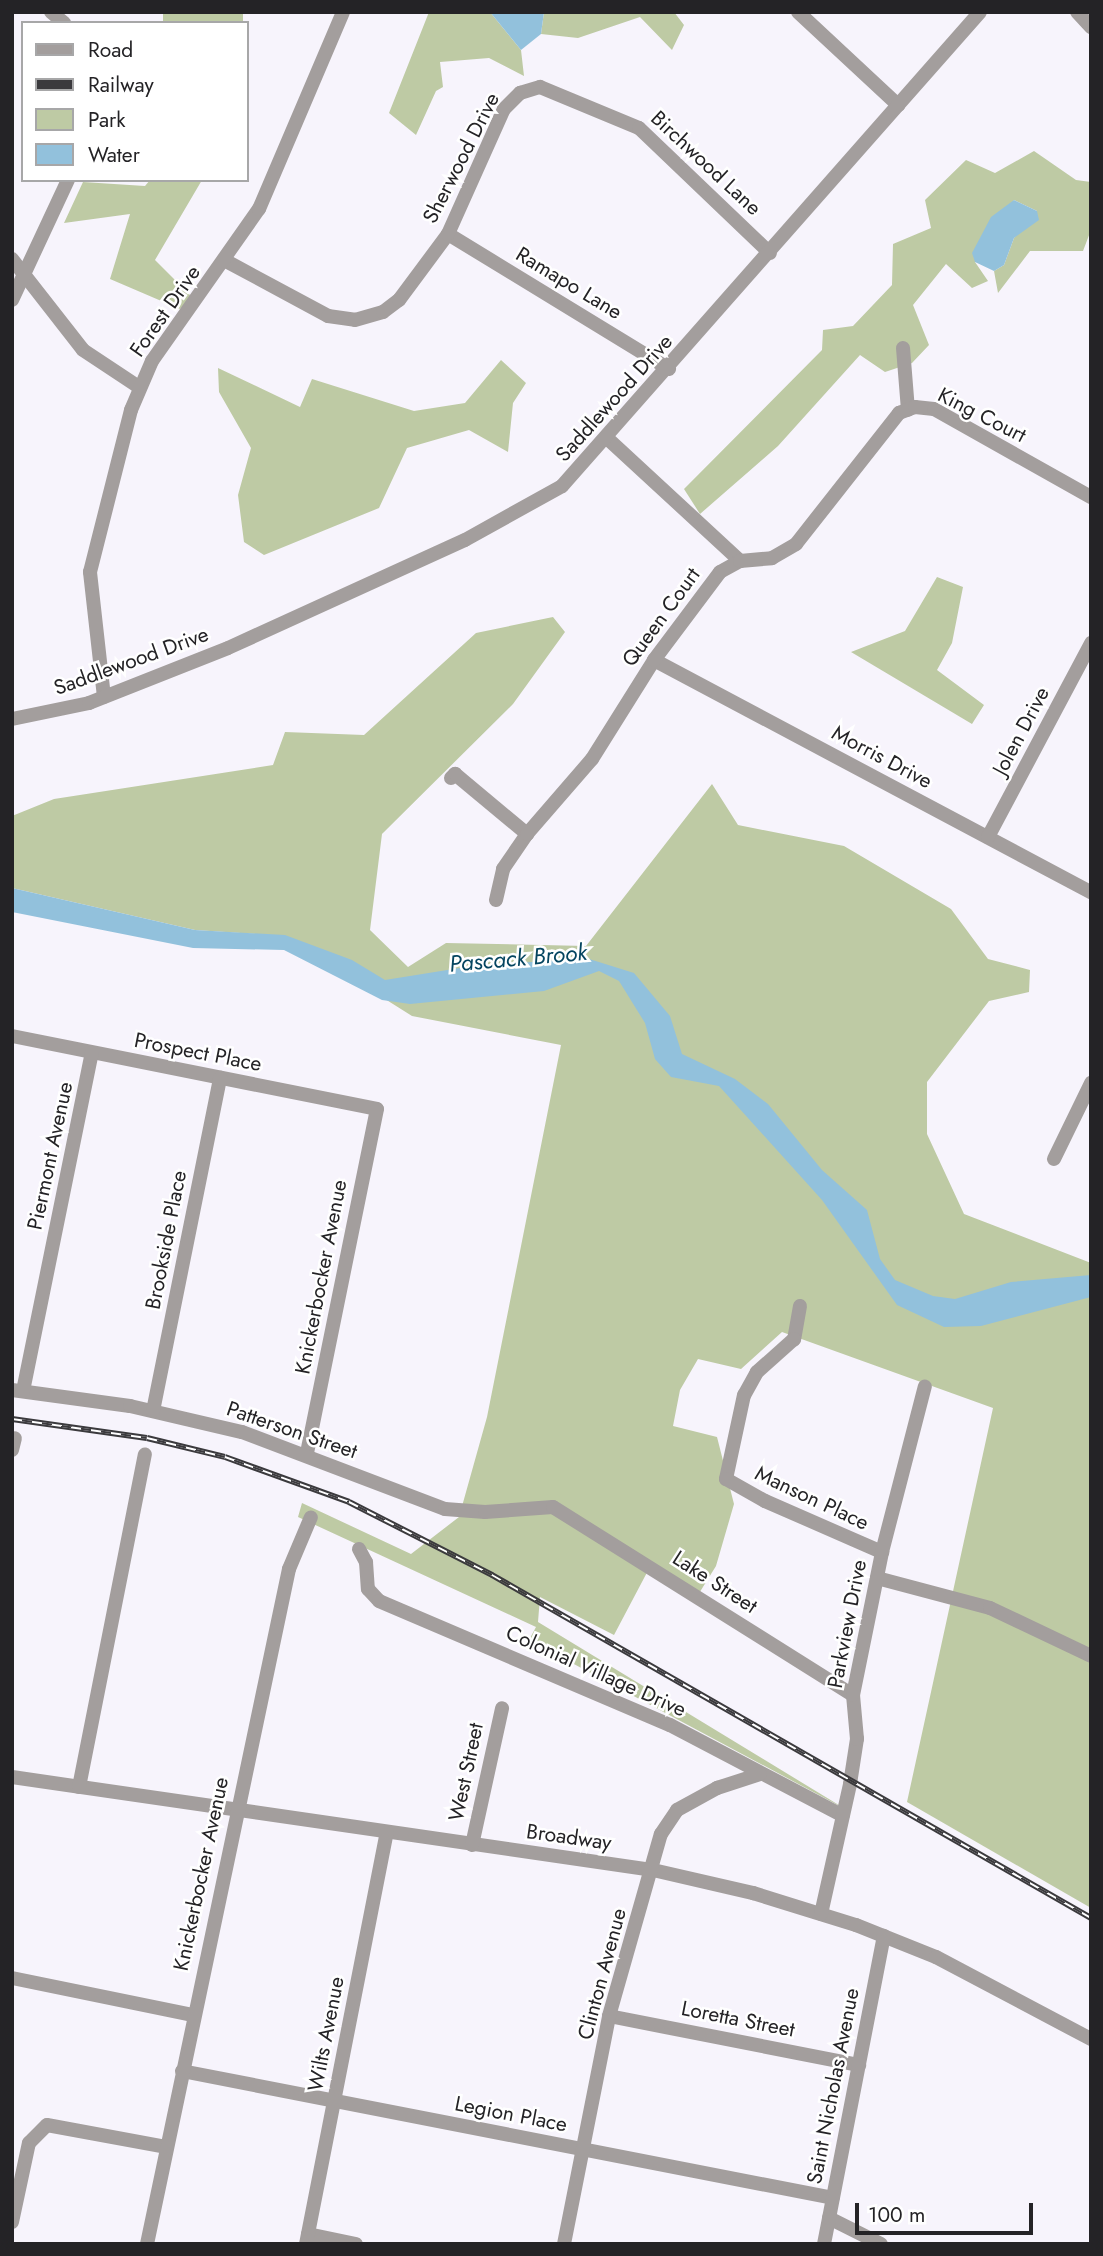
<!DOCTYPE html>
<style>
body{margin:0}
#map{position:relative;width:1103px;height:2256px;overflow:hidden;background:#f7f4fc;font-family:Jost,sans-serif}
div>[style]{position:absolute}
.green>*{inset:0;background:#becaa4;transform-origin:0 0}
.water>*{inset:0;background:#92c1dc}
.minor>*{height:14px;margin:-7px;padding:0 7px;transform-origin:7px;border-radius:7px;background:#a39e9d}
.rail>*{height:6px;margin-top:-3px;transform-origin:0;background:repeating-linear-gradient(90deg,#fff 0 10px,#3b3a3d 0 20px);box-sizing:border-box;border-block:2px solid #3b3a3d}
span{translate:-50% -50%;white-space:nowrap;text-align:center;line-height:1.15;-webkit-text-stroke:5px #fff;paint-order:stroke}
.street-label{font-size:21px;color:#242326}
.water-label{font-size:23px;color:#054560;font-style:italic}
.frame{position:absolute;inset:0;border:14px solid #242326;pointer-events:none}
.legend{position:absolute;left:21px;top:21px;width:228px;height:161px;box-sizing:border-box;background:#fff;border:2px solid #a7a7a8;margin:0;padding:9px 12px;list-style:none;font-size:21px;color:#242326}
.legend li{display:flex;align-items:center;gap:14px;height:35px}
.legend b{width:35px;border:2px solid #a7a7a8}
.scale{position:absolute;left:855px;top:2203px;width:178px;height:32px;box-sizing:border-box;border:4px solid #242326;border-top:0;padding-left:9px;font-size:21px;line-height:24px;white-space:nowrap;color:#242326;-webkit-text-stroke:5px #fff;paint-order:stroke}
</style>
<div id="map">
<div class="green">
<i style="left:163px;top:12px;width:80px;height:11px"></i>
<i style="clip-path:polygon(429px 12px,490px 12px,521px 50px,524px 76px,489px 58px,440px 62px,443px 87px,436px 91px,416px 135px,389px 113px)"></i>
<i style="clip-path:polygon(544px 12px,674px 12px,684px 25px,672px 50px,640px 17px,578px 38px,541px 34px)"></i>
<i style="clip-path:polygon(1034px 151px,1076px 180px,1091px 182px,1091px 230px,1083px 251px,1030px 251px,998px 293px,994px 271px,1004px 265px,1014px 238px,1037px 211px,1014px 200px,975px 262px,988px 281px,972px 288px,946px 264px,913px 305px,929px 345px,912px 363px,885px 372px,860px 355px,778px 446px,700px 514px,684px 489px,822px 350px,823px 330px,853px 326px,892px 285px,893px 244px,931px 228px,925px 200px,966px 160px,995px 173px)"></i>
<i style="clip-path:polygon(150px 180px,202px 180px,155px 260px,192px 297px,180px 309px,110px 279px,130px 214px,64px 223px,83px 182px,145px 186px)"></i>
<i style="clip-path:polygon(501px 360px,526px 383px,513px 403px,508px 452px,469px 430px,407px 448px,379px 508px,264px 555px,244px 542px,238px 495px,251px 448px,219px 392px,218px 368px,300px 407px,312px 379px,414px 411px,465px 403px)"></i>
<i style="clip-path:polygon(937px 577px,963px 587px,952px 643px,937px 670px,984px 705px,972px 724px,851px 652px,905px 631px)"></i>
<i style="clip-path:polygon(553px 617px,565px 632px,513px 704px,382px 834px,370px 930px,408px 967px,446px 943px,586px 946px,712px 784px,738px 825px,844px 846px,951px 909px,988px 959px,1030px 970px,1029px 992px,989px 1001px,927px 1082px,927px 1134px,964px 1214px,1091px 1263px,1091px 1908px,907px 1802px,993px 1408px,782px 1332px,741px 1369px,698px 1359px,680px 1390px,673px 1426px,717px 1437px,734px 1504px,716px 1566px,698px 1595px,652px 1563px,614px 1635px,540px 1597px,538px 1622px,847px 1810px,529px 1640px,536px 1627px,298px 1517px,302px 1503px,411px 1554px,459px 1517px,487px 1417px,561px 1045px,412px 1016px,285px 936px,195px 930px,12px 888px,12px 816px,54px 799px,273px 765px,285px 732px,364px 735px,476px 633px)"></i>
</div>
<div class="water">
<i style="clip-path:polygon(490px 12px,544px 12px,541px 34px,521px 50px)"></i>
<i style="clip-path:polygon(1014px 200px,1037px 211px,1039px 220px,1014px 238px,1004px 265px,994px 271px,975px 262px,972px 253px,991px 217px)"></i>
<i style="clip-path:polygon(12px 888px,195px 930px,285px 935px,352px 960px,385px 980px,466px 967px,586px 958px,634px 973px,670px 1016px,682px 1054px,735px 1079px,768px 1104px,822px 1170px,867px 1210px,880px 1259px,895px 1280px,933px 1296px,955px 1299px,1011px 1282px,1091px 1275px,1091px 1297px,981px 1326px,944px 1327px,897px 1305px,822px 1200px,719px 1086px,671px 1077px,655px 1059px,645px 1023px,619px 981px,599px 971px,544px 991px,410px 1004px,382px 1000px,284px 950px,193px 948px,12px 912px)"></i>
</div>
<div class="minor">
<i style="left:51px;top:12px;width:17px;rotate:40deg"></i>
<i style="left:798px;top:12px;width:137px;rotate:42.9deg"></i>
<i style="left:1077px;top:12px;width:21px;rotate:47deg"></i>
<i style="left:448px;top:234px;width:259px;rotate:31.4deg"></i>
<i style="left:12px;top:259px;width:115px;rotate:52deg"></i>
<i style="left:83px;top:350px;width:67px;rotate:33.5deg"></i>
<i style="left:226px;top:261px;width:116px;rotate:28.3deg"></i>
<i style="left:328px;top:316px;width:27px;rotate:8deg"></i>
<i style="left:355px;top:320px;width:29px;rotate:-16deg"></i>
<i style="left:383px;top:312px;width:20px;rotate:-37deg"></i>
<i style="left:399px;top:300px;width:82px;rotate:-53.4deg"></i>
<i style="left:448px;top:234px;width:137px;rotate:-65.9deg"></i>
<i style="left:504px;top:109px;width:23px;rotate:-45deg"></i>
<i style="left:520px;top:93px;width:21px;rotate:-17deg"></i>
<i style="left:540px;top:87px;width:107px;rotate:22.5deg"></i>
<i style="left:639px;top:128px;width:181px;rotate:43.7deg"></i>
<i style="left:12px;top:300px;width:132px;rotate:-65deg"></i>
<i style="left:903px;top:348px;width:62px;rotate:85.4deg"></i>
<i style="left:608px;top:439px;width:180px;rotate:42.7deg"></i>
<i style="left:654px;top:660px;width:495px;rotate:28deg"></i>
<i style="left:104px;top:697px;width:126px;rotate:-96.4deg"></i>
<i style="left:90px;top:572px;width:167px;rotate:-75.8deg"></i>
<i style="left:131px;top:410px;width:53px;rotate:-66.8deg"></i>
<i style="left:152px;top:361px;width:186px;rotate:-54.9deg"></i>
<i style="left:259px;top:209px;width:214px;rotate:-66.9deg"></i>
<i style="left:12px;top:719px;width:79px;rotate:-11.7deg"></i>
<i style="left:89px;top:703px;width:149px;rotate:-21.6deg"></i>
<i style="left:228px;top:648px;width:260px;rotate:-24.5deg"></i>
<i style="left:465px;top:540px;width:111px;rotate:-29.1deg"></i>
<i style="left:562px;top:486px;width:632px;rotate:-48.59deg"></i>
<i style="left:451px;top:778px;width:6px;rotate:-45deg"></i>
<i style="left:455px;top:774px;width:94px;rotate:39.8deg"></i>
<i style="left:988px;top:837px;width:220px;rotate:-62deg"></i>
<i style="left:496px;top:900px;width:32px;rotate:-77deg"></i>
<i style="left:503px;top:869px;width:42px;rotate:-55.6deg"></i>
<i style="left:527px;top:834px;width:99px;rotate:-49.1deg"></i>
<i style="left:592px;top:759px;width:117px;rotate:-57.9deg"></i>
<i style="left:654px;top:660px;width:110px;rotate:-53.1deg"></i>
<i style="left:720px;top:572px;width:23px;rotate:-29deg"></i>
<i style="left:740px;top:561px;width:32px;rotate:-5deg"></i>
<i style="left:772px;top:558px;width:28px;rotate:-30deg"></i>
<i style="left:796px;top:544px;width:167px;rotate:-51.8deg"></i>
<i style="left:899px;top:413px;width:17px;rotate:-21deg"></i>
<i style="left:915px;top:407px;width:19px;rotate:6deg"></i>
<i style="left:934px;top:409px;width:180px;rotate:29.3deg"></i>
<i style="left:12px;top:1036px;width:372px;rotate:11.3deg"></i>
<i style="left:377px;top:1109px;width:352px;rotate:101.5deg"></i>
<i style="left:1054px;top:1159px;width:85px;rotate:-64deg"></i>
<i style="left:800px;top:1306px;width:34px;rotate:100deg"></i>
<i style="left:794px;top:1339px;width:50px;rotate:138.3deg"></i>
<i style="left:757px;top:1372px;width:26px;rotate:119deg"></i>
<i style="left:744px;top:1395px;width:86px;rotate:102.1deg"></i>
<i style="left:726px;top:1479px;width:45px;rotate:29.4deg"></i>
<i style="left:765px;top:1501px;width:128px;rotate:23.6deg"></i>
<i style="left:12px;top:1390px;width:119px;rotate:7.7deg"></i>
<i style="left:130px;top:1406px;width:115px;rotate:13.1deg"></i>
<i style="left:242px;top:1432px;width:217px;rotate:20.8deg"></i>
<i style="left:445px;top:1509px;width:40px;rotate:4.3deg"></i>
<i style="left:485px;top:1512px;width:68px;rotate:-4.2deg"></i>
<i style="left:553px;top:1507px;width:354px;rotate:32.1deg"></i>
<i style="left:23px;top:1391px;width:345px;rotate:-78.5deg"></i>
<i style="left:153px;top:1411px;width:340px;rotate:-78.6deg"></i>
<i style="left:12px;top:1450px;width:12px;rotate:-76deg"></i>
<i style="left:359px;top:1549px;width:15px;rotate:62deg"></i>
<i style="left:366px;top:1562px;width:27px;rotate:86deg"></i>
<i style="left:368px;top:1589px;width:16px;rotate:47deg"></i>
<i style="left:379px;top:1601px;width:316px;rotate:23.1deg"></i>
<i style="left:670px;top:1725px;width:195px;rotate:27.7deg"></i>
<i style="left:877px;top:1578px;width:117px;rotate:14.9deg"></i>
<i style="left:990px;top:1608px;width:112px;rotate:25.4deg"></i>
<i style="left:12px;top:1777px;width:648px;rotate:8.26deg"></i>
<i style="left:653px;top:1870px;width:103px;rotate:13deg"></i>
<i style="left:753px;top:1893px;width:108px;rotate:17.3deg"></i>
<i style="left:856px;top:1925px;width:86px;rotate:21.8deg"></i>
<i style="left:936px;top:1957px;width:175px;rotate:27.9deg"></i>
<i style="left:79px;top:1787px;width:339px;rotate:-78.8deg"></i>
<i style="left:472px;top:1845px;width:140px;rotate:-77.6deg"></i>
<i style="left:821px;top:1914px;width:133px;rotate:-77.4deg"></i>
<i style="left:850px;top:1784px;width:46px;rotate:-81.2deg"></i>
<i style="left:857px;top:1739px;width:44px;rotate:-95.2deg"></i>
<i style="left:853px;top:1695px;width:146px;rotate:-78.5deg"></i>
<i style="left:882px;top:1552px;width:171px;rotate:-75.5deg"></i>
<i style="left:12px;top:1978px;width:185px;rotate:11.6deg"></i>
<i style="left:609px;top:2016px;width:255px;rotate:11.1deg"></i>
<i style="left:182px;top:2071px;width:663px;rotate:11.04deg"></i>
<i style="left:829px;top:2218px;width:58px;rotate:26.6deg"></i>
<i style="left:12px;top:2222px;width:81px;rotate:-77.9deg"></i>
<i style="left:29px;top:2143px;width:25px;rotate:-45deg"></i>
<i style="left:47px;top:2125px;width:122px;rotate:10.4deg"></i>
<i style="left:308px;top:2234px;width:49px;rotate:11.8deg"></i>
<i style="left:147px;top:2244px;width:690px;rotate:-78.12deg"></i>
<i style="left:289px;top:1569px;width:56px;rotate:-67.1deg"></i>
<i style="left:306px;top:2244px;width:419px;rotate:-78.9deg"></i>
<i style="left:564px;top:2244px;width:232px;rotate:-78.8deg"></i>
<i style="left:609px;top:2016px;width:189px;rotate:-74.1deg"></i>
<i style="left:661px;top:1834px;width:29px;rotate:-56deg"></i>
<i style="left:677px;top:1810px;width:46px;rotate:-28.8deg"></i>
<i style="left:717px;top:1788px;width:45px;rotate:-18deg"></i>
<i style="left:824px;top:2244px;width:314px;rotate:-79deg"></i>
</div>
<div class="rail">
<i style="left:12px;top:1419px;width:136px;rotate:8deg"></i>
<i style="left:147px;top:1438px;width:80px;rotate:13.7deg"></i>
<i style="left:225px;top:1457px;width:132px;rotate:19.9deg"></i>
<i style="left:349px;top:1502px;width:161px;rotate:27deg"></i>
<i style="left:492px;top:1575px;width:690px;rotate:29.8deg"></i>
</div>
<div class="street-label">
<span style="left:461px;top:158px;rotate:-63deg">Sherwood Drive</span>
<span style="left:706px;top:163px;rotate:43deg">Birchwood Lane</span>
<span style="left:569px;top:283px;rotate:31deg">Ramapo Lane</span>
<span style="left:165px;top:311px;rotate:-55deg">Forest Drive</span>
<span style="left:614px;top:398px;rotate:-48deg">Saddlewood Drive</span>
<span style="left:982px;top:415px;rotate:27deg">King Court</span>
<span style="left:661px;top:617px;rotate:-54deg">Queen Court</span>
<span style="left:131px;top:661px;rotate:-20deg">Saddlewood Drive</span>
<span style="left:1021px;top:731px;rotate:-62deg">Jolen Drive</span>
<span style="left:882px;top:757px;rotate:28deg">Morris Drive</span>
<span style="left:198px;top:1052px;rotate:11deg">Prospect Place</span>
<span style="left:50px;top:1156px;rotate:-78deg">Piermont Avenue</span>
<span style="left:166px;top:1240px;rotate:-79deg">Brookside Place</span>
<span style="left:321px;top:1277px;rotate:-79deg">Knickerbocker Avenue</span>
<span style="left:292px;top:1430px;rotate:19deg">Patterson Street</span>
<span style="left:812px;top:1498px;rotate:25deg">Manson Place</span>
<span style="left:715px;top:1582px;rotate:33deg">Lake Street</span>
<span style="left:847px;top:1624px;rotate:-79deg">Parkview Drive</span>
<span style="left:596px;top:1671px;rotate:24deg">Colonial Village Drive</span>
<span style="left:466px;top:1772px;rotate:-78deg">West Street</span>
<span style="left:569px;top:1837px;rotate:8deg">Broadway</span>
<span style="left:201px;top:1874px;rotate:-78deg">Knickerbocker Avenue</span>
<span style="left:602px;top:1974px;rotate:-75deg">Clinton Avenue</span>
<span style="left:738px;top:2019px;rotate:11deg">Loretta Street</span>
<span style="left:326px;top:2034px;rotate:-79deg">Wilts Avenue</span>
<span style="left:833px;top:2086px;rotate:-79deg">Saint Nicholas Avenue</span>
<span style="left:511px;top:2114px;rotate:11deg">Legion Place</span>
</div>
<div class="water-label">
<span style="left:518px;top:958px;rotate:-5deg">Pascack Brook</span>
</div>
<div class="frame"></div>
<ul class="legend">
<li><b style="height:9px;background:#a39e9d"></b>Road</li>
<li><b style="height:9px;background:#3b3a3d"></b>Railway</li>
<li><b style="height:19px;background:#becaa4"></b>Park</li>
<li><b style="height:19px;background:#92c1dc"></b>Water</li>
</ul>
<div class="scale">100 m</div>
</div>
